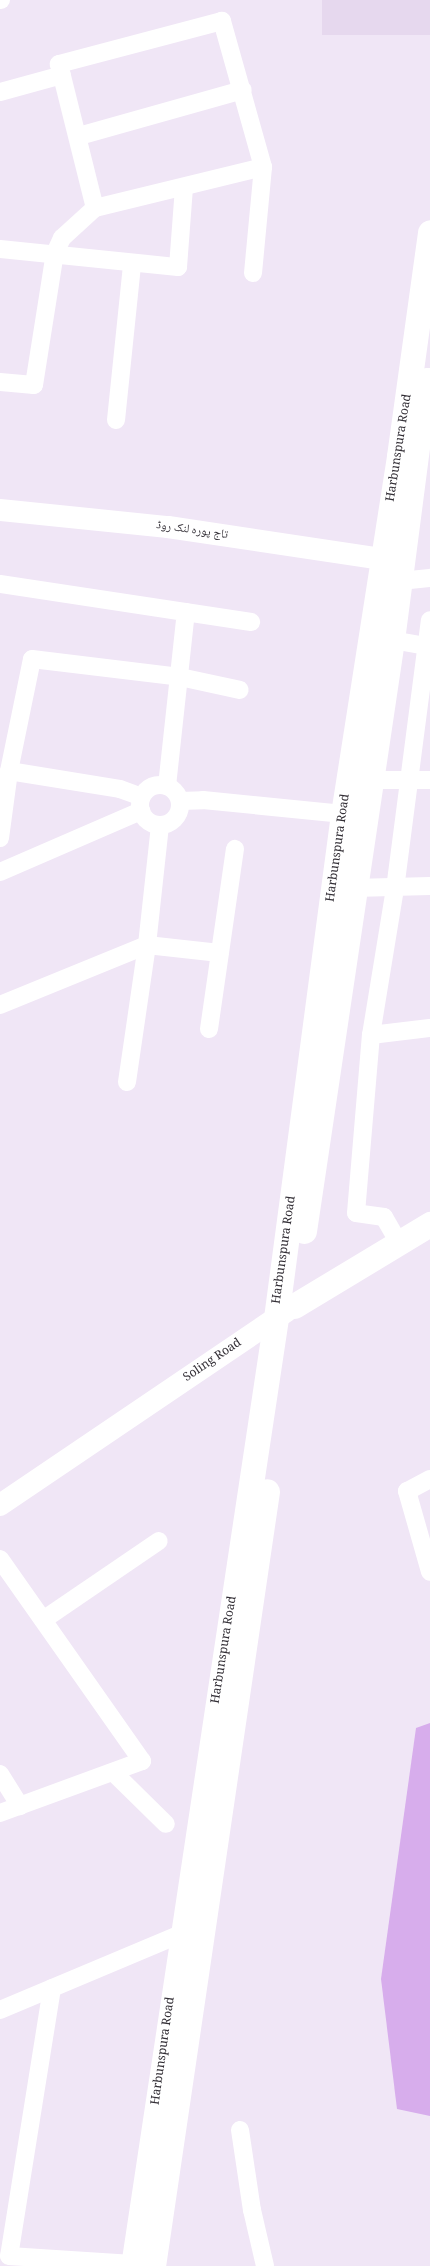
<!DOCTYPE html>
<meta charset="utf-8">
<style>
body{margin:0}
#map{position:relative;width:430px;height:2266px;overflow:hidden;background:#f0e6f6;font-family:Georgia,"Noto Naskh Arabic",serif}
div>[style]{position:absolute}
.built>*{inset:0;background:#e6d8ee;transform-origin:0 0}
.green>*{inset:0;background:#d7adec}
.minor>*{height:18px;margin:-9px;padding:0 9px;transform-origin:9px;border-radius:9px;background:#fff}
.minor>.ring{margin:-9px;padding:0;box-sizing:content-box;background:none;border:18px solid #fff;border-radius:50%}
.tertiary>*{height:22px;margin:-11px;padding:0 11px;transform-origin:11px;border-radius:11px;background:#fff}
.secondary>*{height:25px;margin:-12.5px;padding:0 12.5px;transform-origin:12.5px;border-radius:12.5px;background:#fff}
span{translate:-50% -50%;white-space:nowrap;text-align:center;line-height:1.15;-webkit-text-stroke:4.5px #fff;paint-order:stroke}
.street-label{font-size:12px;color:#332f36}
</style>
<div id="map">
<div class="built">
<i style="left:322px;top:0;width:108px;height:35px"></i>
</div>
<div class="green">
<i style="clip-path:polygon(430px 1723px,430px 2116px,397px 2109px,381px 1979px,416px 1728px)"></i>
</div>
<div class="minor">
<i style="left:0;top:0;width:1px"></i>
<i style="left:0;top:92px;width:64px;rotate:-15.3deg"></i>
<i style="left:79px;top:136px;width:170px;rotate:-15.7deg"></i>
<i style="left:0;top:249px;width:179px;rotate:5.8deg"></i>
<i style="left:178px;top:267px;width:79px;rotate:-85.7deg"></i>
<i style="left:253px;top:273px;width:106px;rotate:-84.6deg"></i>
<i style="left:426px;top:377px;width:4px"></i>
<i style="left:0;top:382px;width:34px;rotate:5deg"></i>
<i style="left:34px;top:385px;width:134px;rotate:-81deg"></i>
<i style="left:55px;top:253px;width:17px;rotate:-65deg"></i>
<i style="left:62px;top:238px;width:45px;rotate:-42.3deg"></i>
<i style="left:95px;top:208px;width:173px;rotate:-13.7deg"></i>
<i style="left:263px;top:167px;width:152px;rotate:-105.7deg"></i>
<i style="left:222px;top:21px;width:169px;rotate:165.2deg"></i>
<i style="left:59px;top:64px;width:148px;rotate:76deg"></i>
<i style="left:116px;top:420px;width:157px;rotate:-84.1deg"></i>
<i style="left:400px;top:581px;width:30px;rotate:-6deg"></i>
<i style="left:0;top:584px;width:254px;rotate:8.6deg"></i>
<i style="left:392px;top:640px;width:36px;rotate:10deg"></i>
<i style="left:9px;top:771px;width:112px;rotate:9.2deg"></i>
<i style="left:120px;top:789px;width:23px;rotate:20deg"></i>
<i style="left:370px;top:780px;width:60px"></i>
<i class="ring" style="left:140px;top:785px;width:22px;height:22px"></i>
<i style="left:167px;top:786px;width:175px;rotate:-83.8deg"></i>
<i style="left:180px;top:801px;width:23px;rotate:-2deg"></i>
<i style="left:203px;top:800px;width:141px;rotate:5.7deg"></i>
<i style="left:0;top:838px;width:68px;rotate:-82.3deg"></i>
<i style="left:9px;top:771px;width:114px;rotate:-78.4deg"></i>
<i style="left:32px;top:659px;width:149px;rotate:6.9deg"></i>
<i style="left:180px;top:677px;width:61px;rotate:12.2deg"></i>
<i style="left:0;top:872px;width:154px;rotate:-23.4deg"></i>
<i style="left:354px;top:888px;width:76px;rotate:-1.5deg"></i>
<i style="left:0;top:1005px;width:159px;rotate:-22.2deg"></i>
<i style="left:147px;top:945px;width:73px;rotate:6.3deg"></i>
<i style="left:209px;top:1029px;width:182px;rotate:-81.8deg"></i>
<i style="left:371px;top:1035px;width:59px;rotate:-6.8deg"></i>
<i style="left:127px;top:1082px;width:138px;rotate:-81.7deg"></i>
<i style="left:147px;top:945px;width:120px;rotate:-83.8deg"></i>
<i style="left:399px;top:1243px;width:30px;rotate:-120deg"></i>
<i style="left:384px;top:1217px;width:28px;rotate:-172deg"></i>
<i style="left:356px;top:1213px;width:179px;rotate:-85.2deg"></i>
<i style="left:371px;top:1035px;width:148px;rotate:-80.7deg"></i>
<i style="left:395px;top:889px;width:271px;rotate:-82.6deg"></i>
<i style="left:430px;top:1479px;width:26px;rotate:152deg"></i>
<i style="left:407px;top:1491px;width:84px;rotate:74.1deg"></i>
<i style="left:0;top:1559px;width:247px;rotate:54.9deg"></i>
<i style="left:142px;top:1761px;width:151px;rotate:159.9deg"></i>
<i style="left:43px;top:1620px;width:140px;rotate:-34.3deg"></i>
<i style="left:113px;top:1772px;width:74px;rotate:44.5deg"></i>
<i style="left:0;top:1774px;width:38px;rotate:58deg"></i>
<i style="left:52px;top:1988px;width:271px;rotate:99.1deg"></i>
<i style="left:9px;top:2256px;width:124px;rotate:3.7deg"></i>
<i style="left:0;top:2010px;width:196px;rotate:-22.8deg"></i>
<i style="left:240px;top:2130px;width:81px;rotate:81.5deg"></i>
<i style="left:252px;top:2210px;width:57px;rotate:76.9deg"></i>
</div>
<div class="tertiary">
<i style="left:0;top:510px;width:169px;rotate:5.8deg"></i>
<i style="left:168px;top:527px;width:217px;rotate:8.5deg"></i>
<i style="left:0;top:1505px;width:346px;rotate:-34.1deg"></i>
</div>
<div class="secondary">
<i style="left:304px;top:1231px;width:598px;rotate:-81.53deg"></i>
<i style="left:392px;top:640px;width:247px;rotate:-82.6deg"></i>
<i style="left:294px;top:1306px;width:159px;rotate:-31.1deg"></i>
<i style="left:133px;top:2266px;width:959px;rotate:-81.42deg"></i>
<i style="left:276px;top:1318px;width:508px;rotate:-82.43deg"></i>
<i style="left:343px;top:814px;width:362px;rotate:-81.1deg"></i>
<i style="left:399px;top:456px;width:226px;rotate:-82.1deg"></i>
<i style="left:153px;top:2266px;width:783px;rotate:-81.63deg"></i>
</div>
<div class="street-label">
<span style="left:400px;top:448px;rotate:-81deg">Harbunspura Road</span>
<span style="left:192px;top:531px;rotate:8deg">تاج پورہ لنک روڈ</span>
<span style="left:339px;top:848px;rotate:-82deg">Harbunspura Road</span>
<span style="left:285px;top:1250px;rotate:-82deg">Harbunspura Road</span>
<span style="left:213px;top:1361px;rotate:-34deg">Soling Road</span>
<span style="left:225px;top:1650px;rotate:-81deg">Harbunspura Road</span>
<span style="left:164px;top:2051px;rotate:-82deg">Harbunspura Road</span>
</div>
</div>
